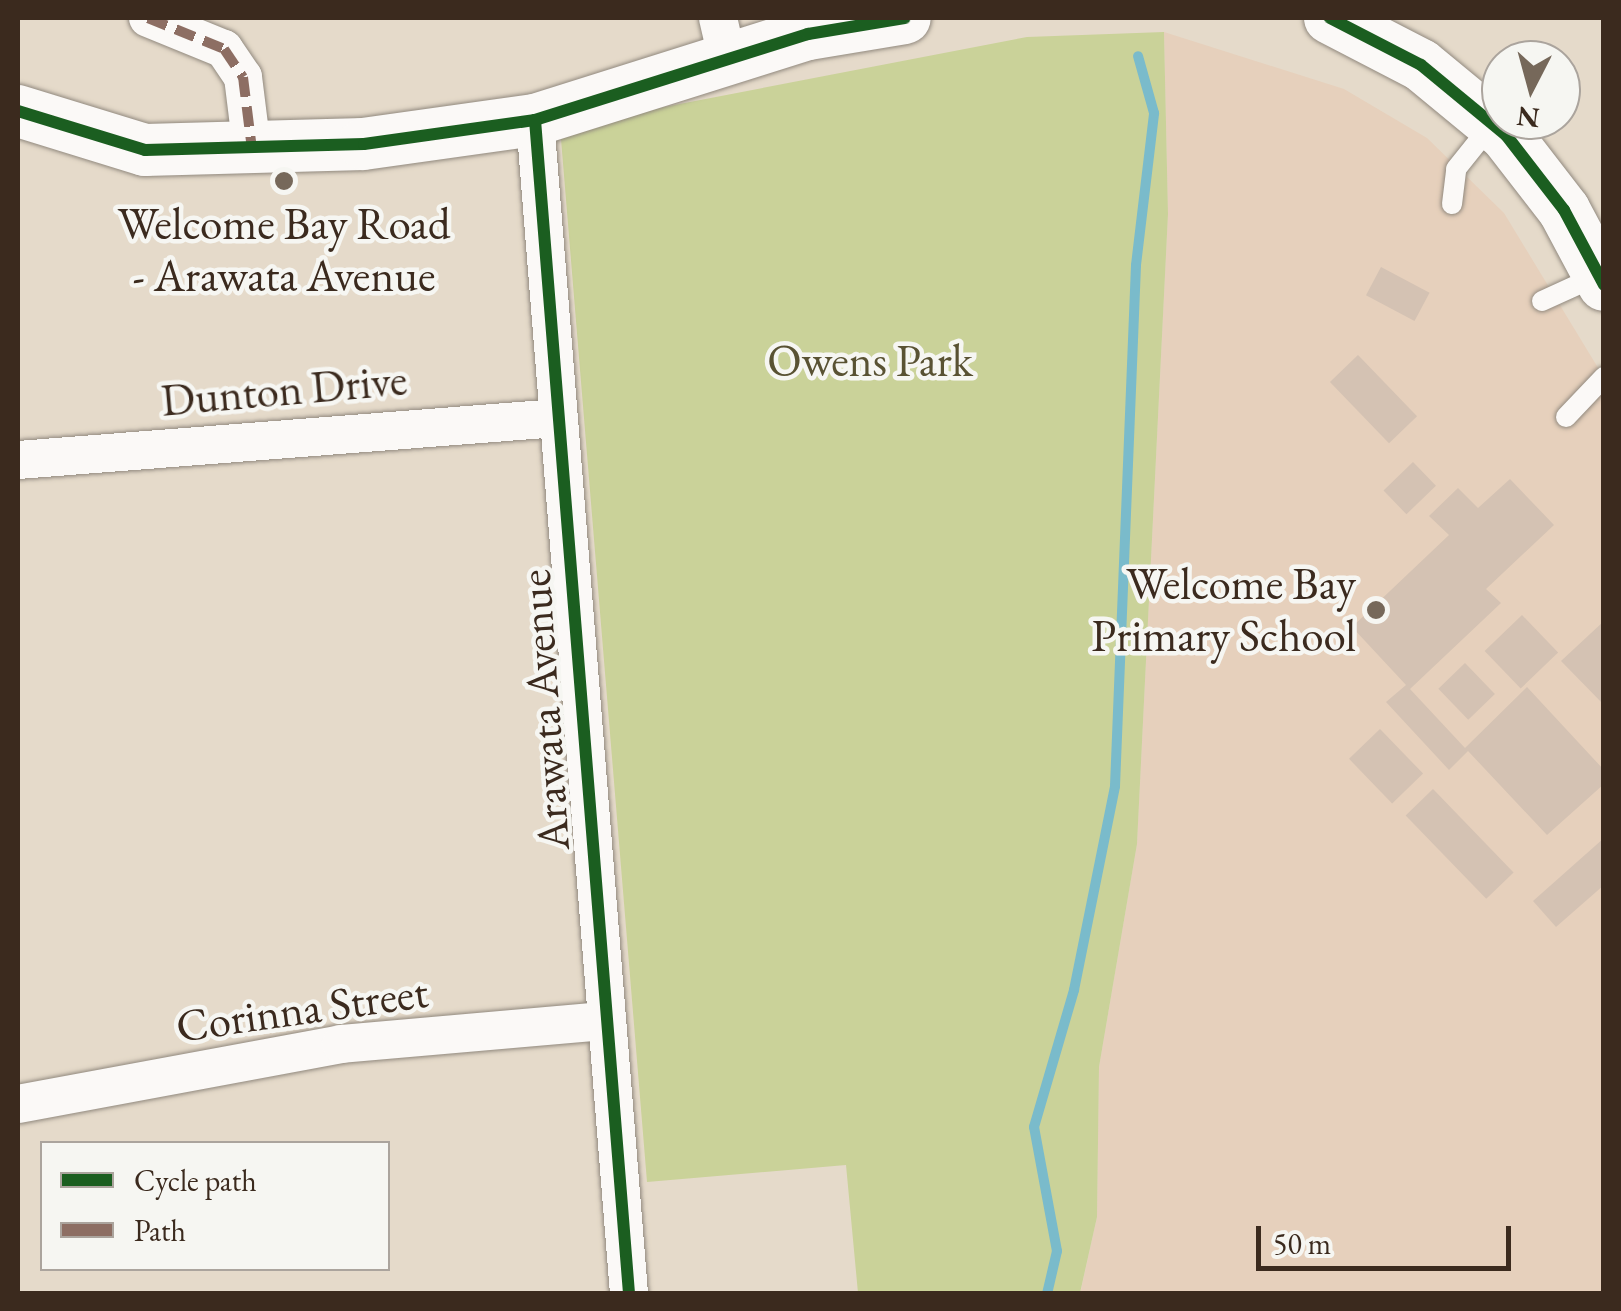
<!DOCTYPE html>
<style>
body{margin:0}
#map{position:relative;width:1621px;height:1311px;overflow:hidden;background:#e5daca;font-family:"EB Garamond",serif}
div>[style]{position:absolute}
.built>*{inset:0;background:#e6d0bc}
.green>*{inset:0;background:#cad299}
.stream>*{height:10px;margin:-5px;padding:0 5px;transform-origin:5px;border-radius:5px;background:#7abbcb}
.building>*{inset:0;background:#d4c2b3;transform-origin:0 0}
.roads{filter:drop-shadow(0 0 2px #91897e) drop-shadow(0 0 2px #91897e)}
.service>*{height:20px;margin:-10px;padding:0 10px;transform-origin:10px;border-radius:10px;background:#fbf9f7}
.minor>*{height:38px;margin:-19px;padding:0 19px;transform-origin:19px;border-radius:19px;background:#fbf9f7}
.secondary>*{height:52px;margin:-26px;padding:0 26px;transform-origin:26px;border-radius:26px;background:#fbf9f7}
.quiet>*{height:10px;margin-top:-5px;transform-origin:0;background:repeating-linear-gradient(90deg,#8d6e63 0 20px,transparent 0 30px)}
.cycleway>*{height:12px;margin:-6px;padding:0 6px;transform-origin:6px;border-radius:6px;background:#1b5e20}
.dots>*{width:28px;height:28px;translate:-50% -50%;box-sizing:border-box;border:5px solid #f6f6f2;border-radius:50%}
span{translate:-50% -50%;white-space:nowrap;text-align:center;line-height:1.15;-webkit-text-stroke:9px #f6f6f2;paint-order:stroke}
.poi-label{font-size:45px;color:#3b2a1e}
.right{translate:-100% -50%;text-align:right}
.park-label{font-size:45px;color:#595233}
.street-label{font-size:45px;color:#3b2a1e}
.frame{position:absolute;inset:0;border:20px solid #3b2a1e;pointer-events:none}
.legend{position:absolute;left:40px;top:1141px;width:350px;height:130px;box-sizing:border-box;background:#f6f6f2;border:2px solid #aba49d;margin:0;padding:12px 18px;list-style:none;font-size:30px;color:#3b2a1e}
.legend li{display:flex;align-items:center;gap:20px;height:50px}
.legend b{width:50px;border:2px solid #aba49d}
.north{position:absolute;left:1481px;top:40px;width:100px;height:100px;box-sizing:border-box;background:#f6f6f2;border:2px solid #aba49d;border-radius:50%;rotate:186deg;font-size:28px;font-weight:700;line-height:40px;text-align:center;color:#3b2a1e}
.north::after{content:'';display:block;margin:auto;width:35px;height:45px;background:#76685a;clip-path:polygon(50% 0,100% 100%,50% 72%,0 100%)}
.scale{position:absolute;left:1256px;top:1226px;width:255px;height:45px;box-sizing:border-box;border:5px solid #3b2a1e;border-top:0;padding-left:12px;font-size:30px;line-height:35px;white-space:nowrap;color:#3b2a1e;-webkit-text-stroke:8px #f6f6f2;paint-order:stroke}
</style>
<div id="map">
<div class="built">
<i style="clip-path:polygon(1164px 32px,1344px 89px,1427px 138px,1504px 213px,1603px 376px,1603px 1293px,1080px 1294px,1097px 1217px,1099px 1067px,1137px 844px,1168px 214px)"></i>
</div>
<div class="green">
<i style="clip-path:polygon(1164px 32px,1168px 214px,1137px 844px,1099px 1067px,1097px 1217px,1080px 1293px,858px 1293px,846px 1165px,647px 1182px,560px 127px,1027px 37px)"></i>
</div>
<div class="stream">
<i style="left:1047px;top:1294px;width:44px;rotate:-76.9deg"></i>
<i style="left:1057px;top:1251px;width:126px;rotate:-100.5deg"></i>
<i style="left:1034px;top:1127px;width:143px;rotate:-73.7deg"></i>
<i style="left:1074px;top:990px;width:208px;rotate:-78.6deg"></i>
<i style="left:1115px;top:786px;width:521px;rotate:-87.69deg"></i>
<i style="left:1136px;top:265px;width:153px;rotate:-83.2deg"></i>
<i style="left:1154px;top:113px;width:59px;rotate:-105.7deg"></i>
</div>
<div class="building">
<i style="left:1381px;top:267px;width:55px;height:32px;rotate:28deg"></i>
<i style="left:1358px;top:355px;width:85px;height:39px;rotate:46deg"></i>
<i style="left:1413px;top:462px;width:33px;height:41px;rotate:46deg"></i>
<i style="clip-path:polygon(1510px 479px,1554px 525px,1486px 589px,1501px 603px,1410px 689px,1465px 748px,1527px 687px,1604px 770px,1604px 784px,1547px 835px,1468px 751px,1449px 770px,1386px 702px,1406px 685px,1352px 627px,1449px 535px,1429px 516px,1458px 488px,1478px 508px)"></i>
<i style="left:1522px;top:615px;width:52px;height:52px;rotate:46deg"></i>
<i style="clip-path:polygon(1604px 621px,1604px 705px,1561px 661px)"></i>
<i style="left:1465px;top:663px;width:43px;height:37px;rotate:46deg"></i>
<i style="left:1380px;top:729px;width:62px;height:43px;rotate:46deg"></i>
<i style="left:1433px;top:789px;width:116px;height:38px;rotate:46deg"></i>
<i style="clip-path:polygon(1604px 838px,1604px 885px,1556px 927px,1533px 901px)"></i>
</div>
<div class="roads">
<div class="service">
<i style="left:1452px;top:204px;width:35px;rotate:-83deg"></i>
<i style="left:1456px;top:169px;width:58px;rotate:-51.3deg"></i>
<i style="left:1542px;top:301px;width:60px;rotate:-24.4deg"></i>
<i style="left:1566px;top:417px;width:55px;rotate:-46.5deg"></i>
</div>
<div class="minor">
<i style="left:148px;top:18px;width:82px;rotate:22.2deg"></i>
<i style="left:224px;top:49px;width:34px;rotate:56deg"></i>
<i style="left:243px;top:77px;width:73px;rotate:82.9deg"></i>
<i style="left:718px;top:18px;width:40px;rotate:77deg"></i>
<i style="left:535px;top:120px;width:1178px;rotate:85.42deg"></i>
<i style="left:18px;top:460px;width:542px;rotate:-4.45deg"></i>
<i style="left:18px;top:1104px;width:329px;rotate:-10.5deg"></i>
<i style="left:341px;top:1044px;width:262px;rotate:-5deg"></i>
</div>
<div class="secondary">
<i style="left:1330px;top:18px;width:102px;rotate:27.3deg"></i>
<i style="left:1421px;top:65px;width:110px;rotate:39.5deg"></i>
<i style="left:1506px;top:135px;width:95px;rotate:52.3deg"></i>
<i style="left:1564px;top:210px;width:85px;rotate:61.9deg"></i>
<i style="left:18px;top:111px;width:133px;rotate:17.1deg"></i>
<i style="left:145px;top:150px;width:219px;rotate:-1.6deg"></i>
<i style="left:364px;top:144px;width:173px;rotate:-8deg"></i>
<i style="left:535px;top:120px;width:286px;rotate:-17.5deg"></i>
<i style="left:808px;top:34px;width:98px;rotate:-9.4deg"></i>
</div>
</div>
<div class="quiet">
<i style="left:148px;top:18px;width:82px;rotate:22.2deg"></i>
<i style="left:224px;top:49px;width:34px;rotate:56deg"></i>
<i style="left:243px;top:77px;width:73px;rotate:82.9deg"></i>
</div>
<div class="cycleway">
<i style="left:1330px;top:18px;width:102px;rotate:27.3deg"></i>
<i style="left:1421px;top:65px;width:110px;rotate:39.5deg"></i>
<i style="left:1506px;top:135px;width:95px;rotate:52.3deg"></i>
<i style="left:1564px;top:210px;width:85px;rotate:61.9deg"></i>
<i style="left:18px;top:111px;width:133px;rotate:17.1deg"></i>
<i style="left:145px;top:150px;width:219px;rotate:-1.6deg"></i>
<i style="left:364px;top:144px;width:173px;rotate:-8deg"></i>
<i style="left:535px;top:120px;width:286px;rotate:-17.5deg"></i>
<i style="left:808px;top:34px;width:98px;rotate:-9.4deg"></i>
<i style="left:535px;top:120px;width:1178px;rotate:85.42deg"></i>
</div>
<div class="dots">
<i style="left:284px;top:181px;background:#76685a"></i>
<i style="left:1376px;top:610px;background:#76685a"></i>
</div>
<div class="poi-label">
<span style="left:284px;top:250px">Welcome Bay Road<br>- Arawata Avenue</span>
<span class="right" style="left:1356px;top:610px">Welcome Bay<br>Primary School</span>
</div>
<div class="park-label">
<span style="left:870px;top:361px">Owens Park</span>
</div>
<div class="street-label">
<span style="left:284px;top:390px;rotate:-5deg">Dunton Drive</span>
<span style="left:544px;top:710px;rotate:-94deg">Arawata Avenue</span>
<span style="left:302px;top:1009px;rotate:-8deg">Corinna Street</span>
</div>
<div class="frame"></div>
<ul class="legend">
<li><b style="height:12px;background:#1b5e20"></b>Cycle path</li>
<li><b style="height:12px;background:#8d6e63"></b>Path</li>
</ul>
<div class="north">N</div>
<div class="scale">50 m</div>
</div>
